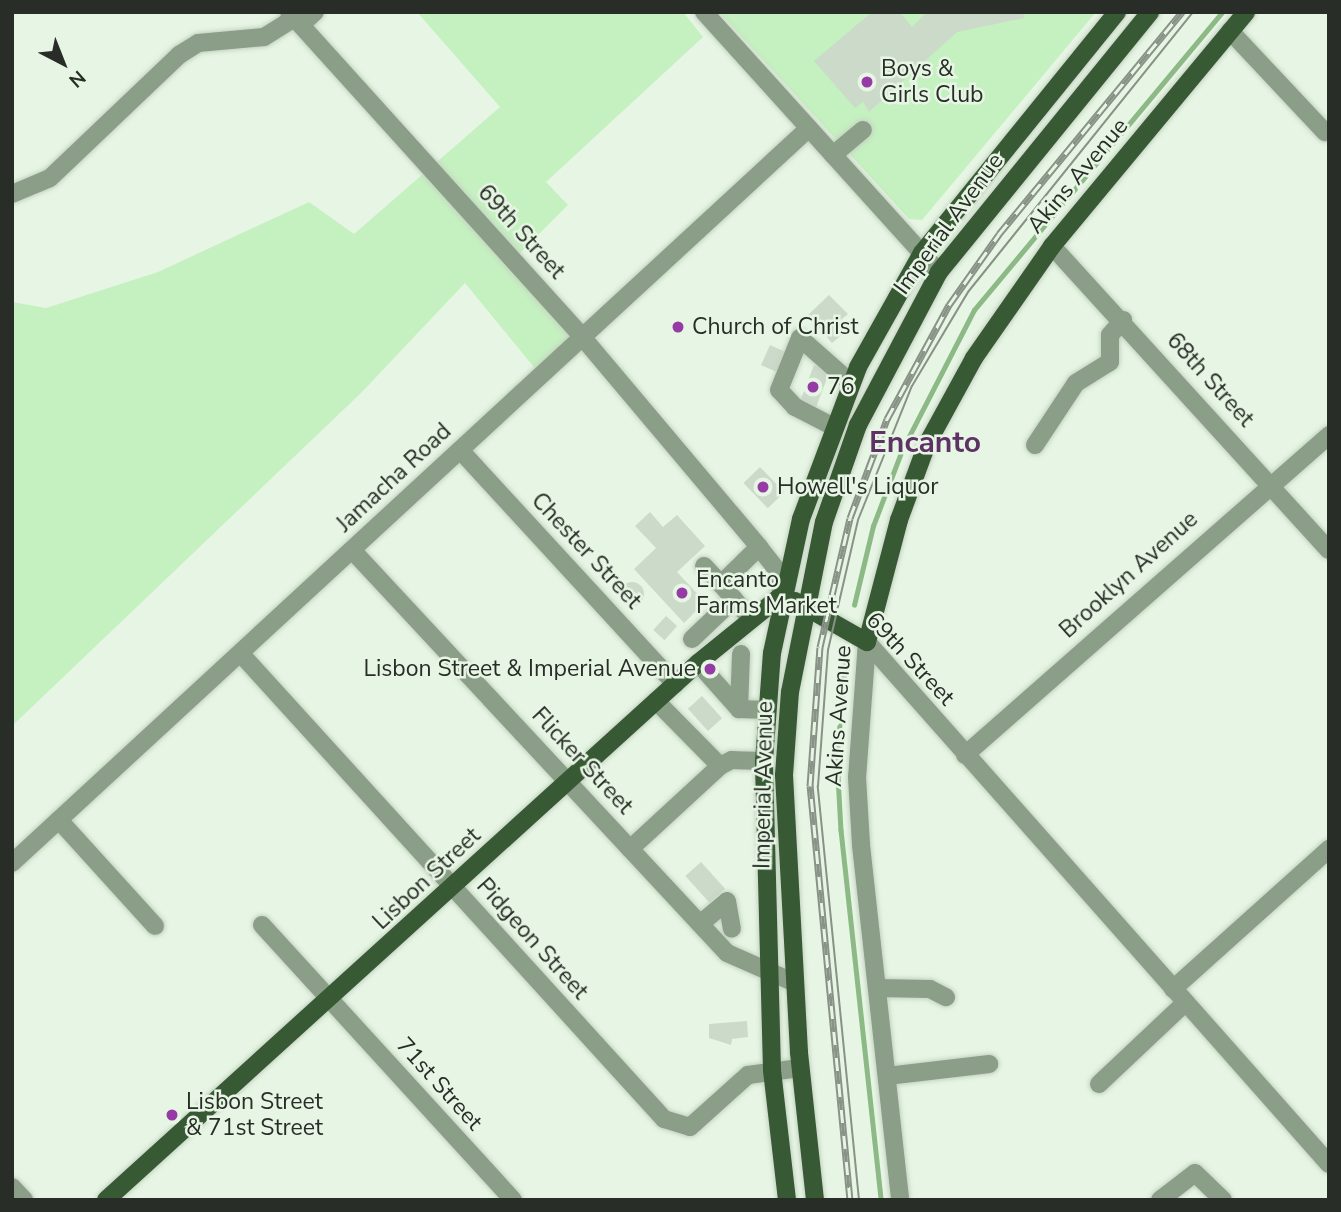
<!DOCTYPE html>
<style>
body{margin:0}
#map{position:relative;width:1341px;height:1212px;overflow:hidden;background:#e7f6e4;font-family:"Nunito Sans",sans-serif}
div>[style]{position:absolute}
.green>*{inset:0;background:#c5f0c0}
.stream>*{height:4.5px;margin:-2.25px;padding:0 2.25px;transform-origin:2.25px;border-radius:2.25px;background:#8cb986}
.building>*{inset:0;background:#cbdac9;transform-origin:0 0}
.round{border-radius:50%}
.roads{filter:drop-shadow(0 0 2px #c5d2c2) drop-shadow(0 0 2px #c5d2c2)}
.minor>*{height:18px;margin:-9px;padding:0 9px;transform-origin:9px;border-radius:9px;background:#8a9e88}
.major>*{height:18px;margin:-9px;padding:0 9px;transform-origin:9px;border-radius:9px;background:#375933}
.tram>*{height:2px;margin:-1px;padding:0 1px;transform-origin:1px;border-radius:1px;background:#889286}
.rail>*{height:7px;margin-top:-3.5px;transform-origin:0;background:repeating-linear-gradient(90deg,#e7f6e4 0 13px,#889286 0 26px);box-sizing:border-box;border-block:2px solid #889286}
.dots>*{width:19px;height:19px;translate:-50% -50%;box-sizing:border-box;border:4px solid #e7f6e4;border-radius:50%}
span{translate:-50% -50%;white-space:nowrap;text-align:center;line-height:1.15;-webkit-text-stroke:5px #e7f6e4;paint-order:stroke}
.poi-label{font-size:23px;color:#282e27}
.left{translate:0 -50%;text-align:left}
.right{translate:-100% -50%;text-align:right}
.street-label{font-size:23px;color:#282e27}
.district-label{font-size:30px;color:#5f3266;font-weight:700}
.frame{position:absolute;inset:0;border:14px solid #282e27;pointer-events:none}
.north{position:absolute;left:28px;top:28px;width:70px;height:70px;-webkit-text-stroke:5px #e7f6e4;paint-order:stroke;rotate:138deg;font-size:19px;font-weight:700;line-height:28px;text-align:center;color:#282e27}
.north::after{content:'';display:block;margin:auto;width:24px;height:32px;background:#282e27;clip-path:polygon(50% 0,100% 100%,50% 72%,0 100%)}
</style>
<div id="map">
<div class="green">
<i style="clip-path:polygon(417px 12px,683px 12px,703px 37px,546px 182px,568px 205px,509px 264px,584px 339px,542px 377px,465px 283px,361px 393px,12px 726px,12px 302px,46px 308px,158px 272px,309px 202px,354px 234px,500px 107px)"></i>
<i style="clip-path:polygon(719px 12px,1096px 12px,922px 220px,909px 219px)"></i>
</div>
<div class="stream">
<i style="left:854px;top:605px;width:81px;rotate:-76.5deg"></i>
<i style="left:873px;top:526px;width:81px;rotate:-69.1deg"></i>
<i style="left:902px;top:450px;width:157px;rotate:-62.8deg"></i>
<i style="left:974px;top:310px;width:388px;rotate:-50.2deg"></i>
<i style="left:846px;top:655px;width:102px;rotate:95deg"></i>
<i style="left:837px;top:757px;width:73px;rotate:86.9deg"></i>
<i style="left:841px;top:830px;width:372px;rotate:83.8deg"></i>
</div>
<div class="building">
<i style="clip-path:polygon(872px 12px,900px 12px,912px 27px,927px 12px,1023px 12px,1024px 18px,957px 32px,869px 112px,863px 102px,855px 108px,814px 61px)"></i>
<i style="clip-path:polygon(829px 295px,848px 314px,836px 324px,844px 333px,832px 343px,808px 315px)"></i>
<i style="left:770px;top:345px;width:17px;height:22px;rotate:24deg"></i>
<i style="left:814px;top:365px;width:17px;height:43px;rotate:21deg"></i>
<i style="left:760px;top:467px;width:35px;height:23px;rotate:46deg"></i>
<i style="clip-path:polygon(650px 512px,663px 527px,677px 515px,705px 546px,677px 572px,705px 602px,684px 623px,634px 569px,656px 548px,635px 526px)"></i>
<i class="round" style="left:620px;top:582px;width:24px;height:24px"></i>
<i style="left:666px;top:616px;width:15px;height:19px;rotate:42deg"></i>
<i style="left:702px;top:696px;width:30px;height:19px;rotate:48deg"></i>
<i style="left:701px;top:862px;width:36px;height:21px;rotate:48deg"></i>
<i style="clip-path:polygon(747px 1021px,748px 1037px,732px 1039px,731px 1045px,709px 1038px,709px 1024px)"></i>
</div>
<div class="roads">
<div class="minor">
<i style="left:289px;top:12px;width:440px;rotate:47.9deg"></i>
<i style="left:584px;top:339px;width:272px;rotate:49.9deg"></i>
<i style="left:759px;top:547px;width:28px;rotate:52deg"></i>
<i style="left:776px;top:569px;width:27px;rotate:77deg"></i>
<i style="left:704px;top:12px;width:350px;rotate:47.9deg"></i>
<i style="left:301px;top:25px;width:19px;rotate:-43deg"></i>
<i style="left:1230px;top:31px;width:139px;rotate:46.8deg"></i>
<i style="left:833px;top:155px;width:39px;rotate:-40deg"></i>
<i style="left:12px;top:194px;width:41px;rotate:-22.8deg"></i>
<i style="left:50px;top:178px;width:178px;rotate:-43.6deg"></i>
<i style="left:179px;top:55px;width:22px;rotate:-32deg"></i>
<i style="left:198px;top:43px;width:66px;rotate:-5.2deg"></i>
<i style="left:264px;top:37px;width:36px;rotate:-32deg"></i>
<i style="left:1052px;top:246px;width:411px;rotate:47.7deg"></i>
<i style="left:832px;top:426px;width:42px;rotate:-152.8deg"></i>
<i style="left:795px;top:407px;width:23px;rotate:-133deg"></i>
<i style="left:779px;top:390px;width:56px;rotate:-68deg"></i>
<i style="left:800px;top:338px;width:68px;rotate:41.4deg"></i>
<i style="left:1035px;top:445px;width:74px;rotate:-56.5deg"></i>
<i style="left:1076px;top:383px;width:40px;rotate:-32deg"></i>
<i style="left:1110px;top:362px;width:27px;rotate:-90deg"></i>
<i style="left:1110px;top:335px;width:20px;rotate:-49deg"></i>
<i style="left:460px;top:450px;width:318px;rotate:47.4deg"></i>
<i style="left:352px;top:550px;width:550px;rotate:47.06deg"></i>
<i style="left:727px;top:953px;width:72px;rotate:23.7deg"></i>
<i style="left:704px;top:566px;width:25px;rotate:47deg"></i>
<i style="left:750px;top:618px;width:45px;rotate:-130.5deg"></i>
<i style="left:721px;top:584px;width:53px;rotate:-44.2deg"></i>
<i style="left:692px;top:639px;width:58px;rotate:-43.6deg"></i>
<i style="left:867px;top:642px;width:697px;rotate:48.49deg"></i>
<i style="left:867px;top:642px;width:135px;rotate:94.2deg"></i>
<i style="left:857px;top:777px;width:68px;rotate:86.6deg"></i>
<i style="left:861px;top:845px;width:357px;rotate:83.7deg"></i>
<i style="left:241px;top:654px;width:629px;rotate:47.71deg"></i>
<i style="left:664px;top:1119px;width:27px;rotate:17deg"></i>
<i style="left:690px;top:1127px;width:78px;rotate:-41.9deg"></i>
<i style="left:748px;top:1075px;width:52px;rotate:-7.7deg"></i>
<i style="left:698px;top:663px;width:62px;rotate:48.3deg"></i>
<i style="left:739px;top:709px;width:28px;rotate:2deg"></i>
<i style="left:656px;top:701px;width:91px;rotate:45.4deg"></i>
<i style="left:739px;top:709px;width:55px;rotate:-87.9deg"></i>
<i style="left:965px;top:755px;width:485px;rotate:-41.3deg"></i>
<i style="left:59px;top:820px;width:143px;rotate:47.8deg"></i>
<i style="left:630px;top:849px;width:122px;rotate:-42.7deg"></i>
<i style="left:720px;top:766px;width:13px;rotate:-27deg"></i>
<i style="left:732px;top:760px;width:32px;rotate:2deg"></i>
<i style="left:12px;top:863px;width:1084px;rotate:-42.68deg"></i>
<i style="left:700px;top:924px;width:35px;rotate:-40deg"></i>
<i style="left:727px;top:901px;width:28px;rotate:80deg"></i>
<i style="left:262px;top:925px;width:372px;rotate:47.6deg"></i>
<i style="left:877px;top:988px;width:53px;rotate:1.1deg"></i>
<i style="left:930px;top:989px;width:18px;rotate:27deg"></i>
<i style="left:1173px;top:989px;width:210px;rotate:-41.9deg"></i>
<i style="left:887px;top:1076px;width:103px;rotate:-6.7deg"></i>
<i style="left:1099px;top:1084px;width:118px;rotate:-43.3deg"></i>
<i style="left:12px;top:1187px;width:18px;rotate:47deg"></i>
<i style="left:1160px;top:1200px;width:44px;rotate:-37.6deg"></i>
<i style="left:1195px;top:1173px;width:39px;rotate:44deg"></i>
</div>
<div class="major">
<i style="left:795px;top:601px;width:83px;rotate:29.7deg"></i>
<i style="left:867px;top:642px;width:126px;rotate:-75.3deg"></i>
<i style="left:899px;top:520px;width:81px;rotate:-69.8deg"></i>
<i style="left:927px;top:444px;width:98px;rotate:-61.3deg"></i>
<i style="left:974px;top:358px;width:136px;rotate:-55.1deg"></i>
<i style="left:1052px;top:246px;width:304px;rotate:-50.3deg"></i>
<i style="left:106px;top:1200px;width:799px;rotate:-42.21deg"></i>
<i style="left:698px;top:663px;width:108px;rotate:-39deg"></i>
<i style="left:787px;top:1200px;width:131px;rotate:-96.6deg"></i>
<i style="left:772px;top:1070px;width:309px;rotate:-91.5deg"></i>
<i style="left:764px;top:761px;width:108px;rotate:-85.8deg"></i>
<i style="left:772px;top:653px;width:137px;rotate:-77.8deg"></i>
<i style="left:801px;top:519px;width:162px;rotate:-69.4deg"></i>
<i style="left:858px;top:367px;width:131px;rotate:-60.7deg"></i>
<i style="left:922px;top:253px;width:310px;rotate:-51deg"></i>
<i style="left:815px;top:1200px;width:149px;rotate:-96.2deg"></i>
<i style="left:799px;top:1052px;width:277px;rotate:-93.1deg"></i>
<i style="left:784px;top:775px;width:83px;rotate:-85.9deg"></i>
<i style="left:790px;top:692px;width:173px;rotate:-78.7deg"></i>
<i style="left:824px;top:522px;width:103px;rotate:-70.7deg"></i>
<i style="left:858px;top:425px;width:173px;rotate:-62.1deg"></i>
<i style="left:939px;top:272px;width:335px;rotate:-50.9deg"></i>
</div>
</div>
<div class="tram">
<i style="left:859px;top:1200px;width:416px;rotate:-95.7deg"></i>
<i style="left:818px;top:786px;width:136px;rotate:-85.8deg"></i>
<i style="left:828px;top:650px;width:133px;rotate:-77deg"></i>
<i style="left:858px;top:520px;width:144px;rotate:-68.1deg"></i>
<i style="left:912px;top:386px;width:109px;rotate:-59.2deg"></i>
<i style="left:968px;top:292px;width:359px;rotate:-51.2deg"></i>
</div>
<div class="rail">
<i style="left:850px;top:1200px;width:416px;rotate:-95.5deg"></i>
<i style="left:810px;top:786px;width:139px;rotate:-85.9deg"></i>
<i style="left:820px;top:647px;width:132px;rotate:-76.9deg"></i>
<i style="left:850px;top:518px;width:106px;rotate:-69.5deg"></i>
<i style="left:887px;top:419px;width:130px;rotate:-61.5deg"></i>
<i style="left:949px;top:305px;width:87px;rotate:-54.8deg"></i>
<i style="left:999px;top:234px;width:288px;rotate:-50.5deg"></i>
</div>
<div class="dots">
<i style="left:867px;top:82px;background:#963aa5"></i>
<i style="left:678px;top:327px;background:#963aa5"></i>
<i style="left:813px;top:387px;background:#963aa5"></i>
<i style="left:763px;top:487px;background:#963aa5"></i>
<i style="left:682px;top:593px;background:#963aa5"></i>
<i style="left:710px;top:669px;background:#963aa5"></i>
<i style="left:172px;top:1115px;background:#963aa5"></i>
</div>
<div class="poi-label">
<span class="left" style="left:881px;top:82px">Boys &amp;<br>Girls Club</span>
<span class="left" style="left:692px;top:327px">Church of Christ</span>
<span class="left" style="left:827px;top:387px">76</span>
<span class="left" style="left:777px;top:487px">Howell's Liquor</span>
<span class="left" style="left:696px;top:593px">Encanto<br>Farms Market</span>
<span class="right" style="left:696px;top:669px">Lisbon Street &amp; Imperial Avenue</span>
<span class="left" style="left:186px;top:1115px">Lisbon Street<br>&amp; 71st Street</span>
</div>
<div class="street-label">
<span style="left:1078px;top:176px;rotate:-50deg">Akins Avenue</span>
<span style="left:949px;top:224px;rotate:-54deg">Imperial Avenue</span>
<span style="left:521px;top:232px;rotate:48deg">69th Street</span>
<span style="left:1210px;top:380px;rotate:48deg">68th Street</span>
<span style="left:394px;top:478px;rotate:-43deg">Jamacha Road</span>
<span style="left:586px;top:551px;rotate:47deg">Chester Street</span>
<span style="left:1129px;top:575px;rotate:-42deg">Brooklyn Avenue</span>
<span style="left:910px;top:659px;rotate:47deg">69th Street</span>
<span style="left:839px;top:716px;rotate:-86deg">Akins Avenue</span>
<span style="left:582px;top:761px;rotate:47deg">Flicker Street</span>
<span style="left:764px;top:785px;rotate:-89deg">Imperial Avenue</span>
<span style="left:427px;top:879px;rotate:-43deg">Lisbon Street</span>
<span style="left:532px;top:939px;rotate:48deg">Pidgeon Street</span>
<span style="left:439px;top:1084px;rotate:48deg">71st Street</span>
</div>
<div class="district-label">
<span style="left:925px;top:443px">Encanto</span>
</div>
<div class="frame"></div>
<div class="north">N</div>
</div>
